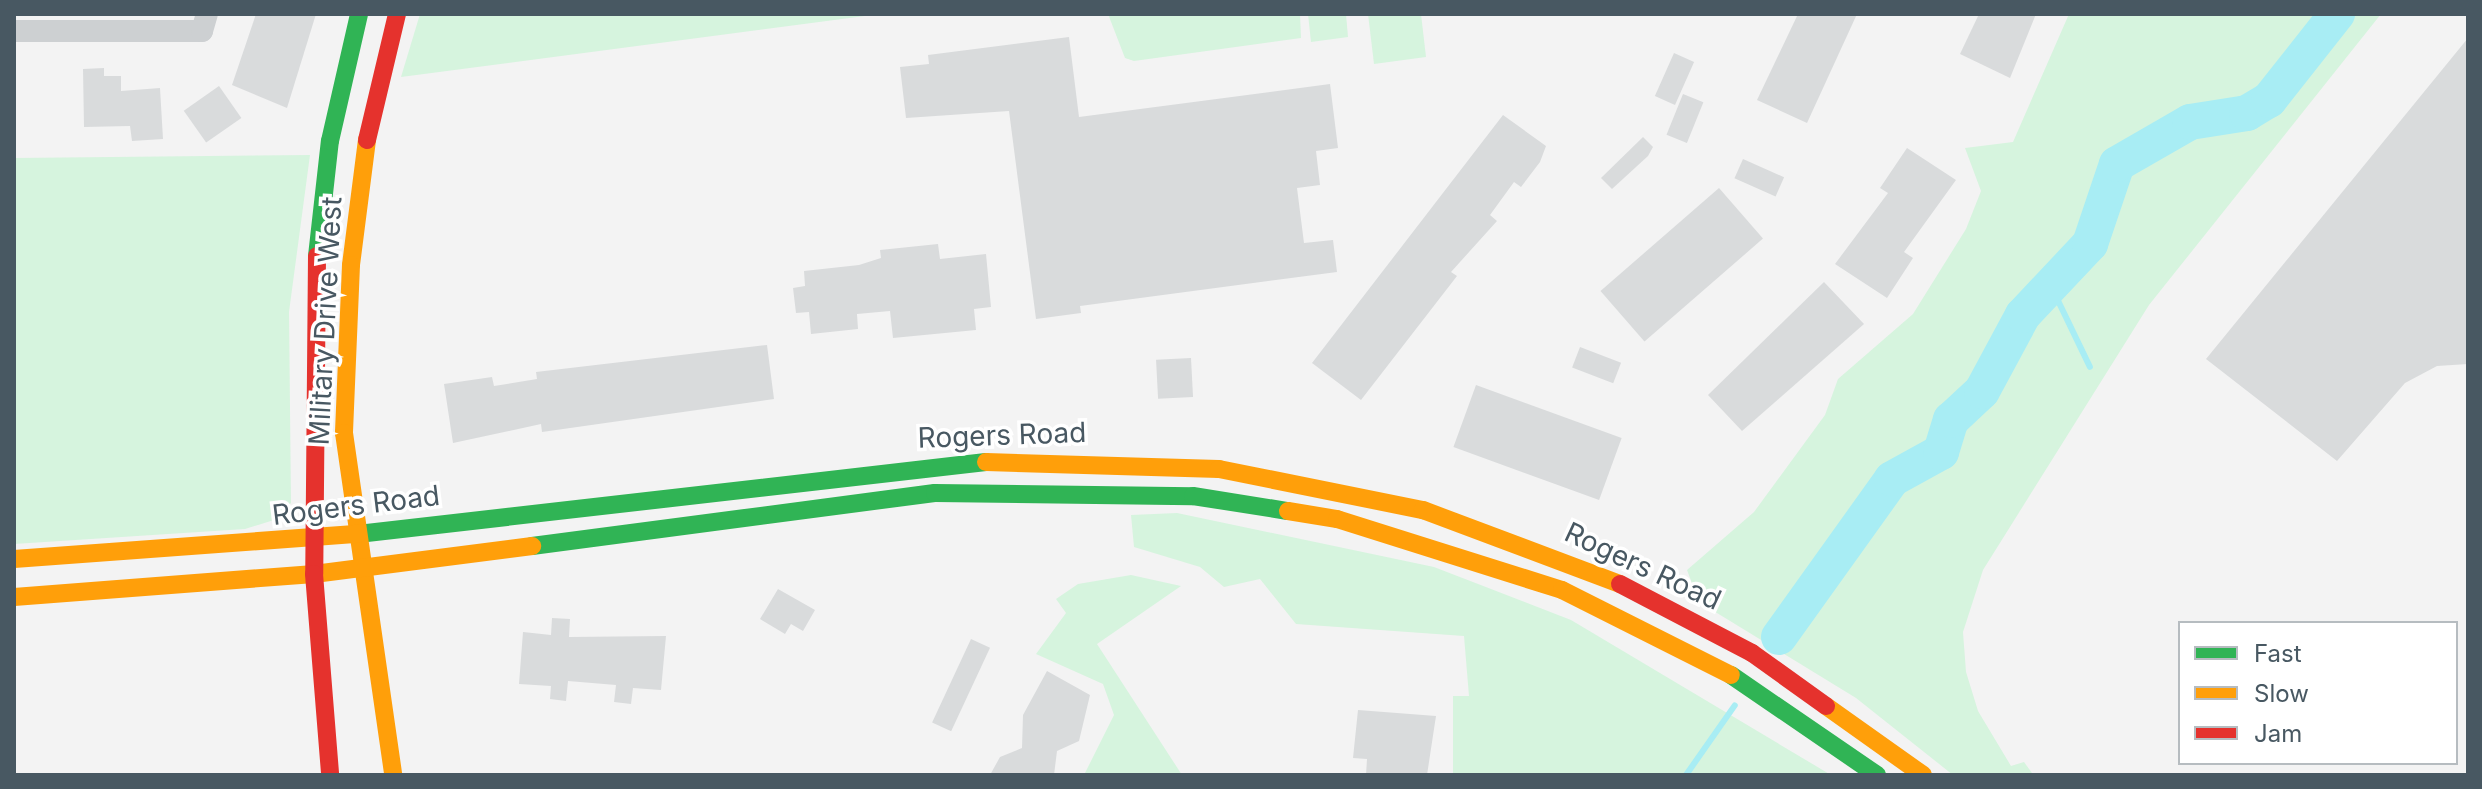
<!DOCTYPE html>
<style>
body{margin:0}
#map{position:relative;width:2482px;height:789px;overflow:hidden;background:#f3f3f3;font-family:Inter,sans-serif}
div>[style]{position:absolute}
.green>*{inset:0;background:#d6f4de}
.stream>*{height:6px;margin:-3px;padding:0 3px;transform-origin:3px;border-radius:3px;background:#a8edf4}
.river>*{height:36px;margin:-18px;padding:0 18px;transform-origin:18px;border-radius:18px;background:#a8edf4}
.building>*{inset:0;background:#d9dbdc;transform-origin:0 0}
.street>*{height:22px;margin:-11px;padding:0 11px;transform-origin:11px;border-radius:11px;background:#cdd0d2}
.fast>*{height:18px;margin:-9px;padding:0 9px;transform-origin:9px;border-radius:9px;background:#30b455}
.slow>*{height:18px;margin:-9px;padding:0 9px;transform-origin:9px;border-radius:9px;background:#ff9f0a}
.jam>*{height:18px;margin:-9px;padding:0 9px;transform-origin:9px;border-radius:9px;background:#e5322d}
span{translate:-50% -50%;white-space:nowrap;text-align:center;line-height:1.15;-webkit-text-stroke:7px #fff;paint-order:stroke}
.street-label{font-size:28px;color:#485862}
.frame{position:absolute;inset:0;border:16px solid #485862;pointer-events:none}
.legend{position:absolute;left:2178px;top:621px;width:280px;height:144px;box-sizing:border-box;background:#fff;border:2px solid #b6bcc0;margin:0;padding:10px 14px;list-style:none;font-size:24px;color:#485862}
.legend li{display:flex;align-items:center;gap:16px;height:40px}
.legend b{width:40px;border:2px solid #b6bcc0}
</style>
<div id="map">
<div class="green">
<i style="clip-path:polygon(420px 14px,880px 14px,401px 77px)"></i>
<i style="clip-path:polygon(1108px 14px,1300px 14px,1301px 38px,1134px 61px,1125px 58px)"></i>
<i style="clip-path:polygon(1308px 14px,1346px 14px,1348px 37px,1311px 42px)"></i>
<i style="clip-path:polygon(1368px 14px,1421px 14px,1426px 57px,1374px 64px)"></i>
<i style="clip-path:polygon(2069px 14px,2381px 14px,2149px 305px,1983px 570px,1963px 632px,1966px 672px,1978px 711px,2011px 766px,2024px 762px,2032px 773px,1953px 775px,1856px 698px,1699px 602px,1687px 570px,1754px 512px,1825px 415px,1838px 379px,1913px 314px,1966px 229px,1981px 191px,1965px 148px,2013px 142px)"></i>
<i style="clip-path:polygon(310px 155px,289px 312px,291px 503px,274px 520px,245px 529px,14px 544px,14px 158px)"></i>
<i style="clip-path:polygon(1177px 513px,1434px 567px,1571px 620px,1831px 775px,1453px 775px,1453px 696px,1469px 696px,1464px 636px,1296px 624px,1260px 579px,1224px 587px,1200px 567px,1134px 547px,1131px 515px)"></i>
<i style="clip-path:polygon(1131px 575px,1181px 586px,1097px 644px,1182px 775px,1084px 775px,1114px 715px,1103px 684px,1036px 654px,1066px 613px,1056px 599px,1078px 584px)"></i>
</div>
<div class="stream">
<i style="left:2050px;top:284px;width:92px;rotate:64.3deg"></i>
<i style="left:1686px;top:775px;width:85px;rotate:-55deg"></i>
</div>
<div class="river">
<i style="left:1779px;top:637px;width:194px;rotate:-54.4deg"></i>
<i style="left:1892px;top:479px;width:56px;rotate:-28.9deg"></i>
<i style="left:1941px;top:452px;width:34px;rotate:-73deg"></i>
<i style="left:1951px;top:420px;width:42px;rotate:-43.1deg"></i>
<i style="left:1982px;top:391px;width:86px;rotate:-61.7deg"></i>
<i style="left:2023px;top:315px;width:98px;rotate:-46.7deg"></i>
<i style="left:2090px;top:244px;width:84px;rotate:-71.4deg"></i>
<i style="left:2117px;top:164px;width:84px;rotate:-29.9deg"></i>
<i style="left:2190px;top:122px;width:58px;rotate:-9deg"></i>
<i style="left:2247px;top:113px;width:26px;rotate:-31deg"></i>
<i style="left:2269px;top:100px;width:110px;rotate:-51.7deg"></i>
</div>
<div class="building">
<i style="clip-path:polygon(256px 14px,316px 14px,287px 108px,232px 85px)"></i>
<i style="clip-path:polygon(1798px 14px,1857px 14px,1807px 123px,1757px 100px)"></i>
<i style="clip-path:polygon(1979px 14px,2036px 14px,2010px 78px,1960px 54px)"></i>
<i style="clip-path:polygon(1069px 37px,1079px 117px,1330px 84px,1338px 148px,1316px 151px,1320px 185px,1297px 188px,1304px 243px,1333px 240px,1337px 272px,1080px 306px,1081px 313px,1036px 319px,1009px 111px,906px 118px,900px 67px,929px 64px,928px 55px)"></i>
<i style="clip-path:polygon(2468px 38px,2468px 364px,2437px 366px,2405px 383px,2337px 461px,2206px 359px)"></i>
<i style="left:1674px;top:53px;width:22px;height:47px;rotate:24deg"></i>
<i style="clip-path:polygon(104px 68px,104px 76px,121px 76px,121px 91px,160px 88px,163px 139px,132px 141px,130px 126px,84px 127px,83px 69px)"></i>
<i style="left:219px;top:86px;width:39px;height:43px;rotate:55deg"></i>
<i style="left:1683px;top:94px;width:22px;height:44px;rotate:22deg"></i>
<i style="clip-path:polygon(1503px 115px,1546px 146px,1540px 162px,1521px 187px,1514px 182px,1490px 215px,1497px 221px,1451px 272px,1457px 276px,1361px 400px,1312px 363px)"></i>
<i style="clip-path:polygon(1643px 137px,1653px 147px,1648px 156px,1612px 189px,1601px 178px)"></i>
<i style="clip-path:polygon(1907px 148px,1956px 180px,1904px 252px,1913px 258px,1887px 298px,1835px 264px,1888px 193px,1880px 188px)"></i>
<i style="left:1743px;top:159px;width:45px;height:21px;rotate:24deg"></i>
<i style="left:1719px;top:188px;width:67px;height:157px;rotate:49deg"></i>
<i style="clip-path:polygon(938px 244px,940px 259px,986px 254px,991px 307px,974px 309px,976px 330px,893px 338px,890px 311px,857px 314px,858px 329px,811px 334px,809px 312px,796px 313px,793px 288px,805px 286px,804px 271px,859px 265px,881px 258px,880px 250px)"></i>
<i style="clip-path:polygon(1824px 282px,1864px 324px,1742px 431px,1708px 395px)"></i>
<i style="clip-path:polygon(767px 345px,774px 399px,542px 432px,541px 424px,453px 443px,444px 384px,492px 377px,494px 386px,537px 379px,536px 372px)"></i>
<i style="left:1580px;top:347px;width:44px;height:22px;rotate:21deg"></i>
<i style="left:1191px;top:358px;width:39px;height:35px;rotate:87deg"></i>
<i style="left:1476px;top:385px;width:155px;height:66px;rotate:20deg"></i>
<i style="clip-path:polygon(778px 589px,815px 610px,803px 631px,791px 624px,785px 634px,760px 619px)"></i>
<i style="clip-path:polygon(552px 618px,570px 619px,569px 637px,666px 636px,661px 690px,633px 688px,631px 704px,614px 702px,616px 685px,568px 681px,566px 701px,550px 699px,551px 686px,519px 684px,523px 632px,551px 635px)"></i>
<i style="left:971px;top:639px;width:21px;height:92px;rotate:25deg"></i>
<i style="clip-path:polygon(1047px 671px,1090px 695px,1079px 741px,1057px 751px,1054px 775px,990px 775px,1000px 757px,1022px 748px,1023px 715px)"></i>
<i style="clip-path:polygon(1358px 710px,1436px 716px,1427px 775px,1366px 775px,1367px 759px,1353px 758px)"></i>
</div>
<div class="street">
<i style="left:14px;top:31px;width:188px"></i>
<i style="left:202px;top:31px;width:18px;rotate:-74deg"></i>
</div>
<div class="fast">
<i style="left:317px;top:256px;width:116px;rotate:-83.6deg"></i>
<i style="left:330px;top:141px;width:130px;rotate:-77.1deg"></i>
<i style="left:358px;top:534px;width:632px;rotate:-6.54deg"></i>
<i style="left:532px;top:546px;width:406px;rotate:-7.5deg"></i>
<i style="left:935px;top:493px;width:258px;rotate:0.7deg"></i>
<i style="left:1193px;top:496px;width:96px;rotate:9deg"></i>
<i style="left:1731px;top:675px;width:177px;rotate:34.4deg"></i>
</div>
<div class="slow">
<i style="left:367px;top:140px;width:126px;rotate:97.3deg"></i>
<i style="left:351px;top:265px;width:168px;rotate:92.4deg"></i>
<i style="left:344px;top:433px;width:345px;rotate:81.8deg"></i>
<i style="left:986px;top:462px;width:233px;rotate:1.7deg"></i>
<i style="left:1219px;top:469px;width:208px;rotate:11.4deg"></i>
<i style="left:1423px;top:510px;width:210px;rotate:20.6deg"></i>
<i style="left:1288px;top:511px;width:50px;rotate:9.3deg"></i>
<i style="left:1337px;top:519px;width:236px;rotate:17.5deg"></i>
<i style="left:1562px;top:590px;width:189px;rotate:26.7deg"></i>
<i style="left:14px;top:559px;width:345px;rotate:-4.2deg"></i>
<i style="left:14px;top:597px;width:301px;rotate:-4.4deg"></i>
<i style="left:314px;top:574px;width:220px;rotate:-7.3deg"></i>
<i style="left:1826px;top:706px;width:119px;rotate:35.4deg"></i>
</div>
<div class="jam">
<i style="left:367px;top:140px;width:130px;rotate:-76.6deg"></i>
<i style="left:317px;top:256px;width:318px;rotate:90.5deg"></i>
<i style="left:314px;top:574px;width:202px;rotate:85.4deg"></i>
<i style="left:1620px;top:584px;width:149px;rotate:27.6deg"></i>
<i style="left:1752px;top:653px;width:91px;rotate:35.6deg"></i>
</div>
<div class="street-label">
<span style="left:325px;top:321px;rotate:-87deg">Military Drive West</span>
<span style="left:1002px;top:435px;rotate:-2deg">Rogers Road</span>
<span style="left:356px;top:505px;rotate:-7deg">Rogers Road</span>
<span style="left:1643px;top:566px;rotate:25deg">Rogers Road</span>
</div>
<div class="frame"></div>
<ul class="legend">
<li><b style="height:10px;background:#30b455"></b>Fast</li>
<li><b style="height:10px;background:#ff9f0a"></b>Slow</li>
<li><b style="height:10px;background:#e5322d"></b>Jam</li>
</ul>
</div>
